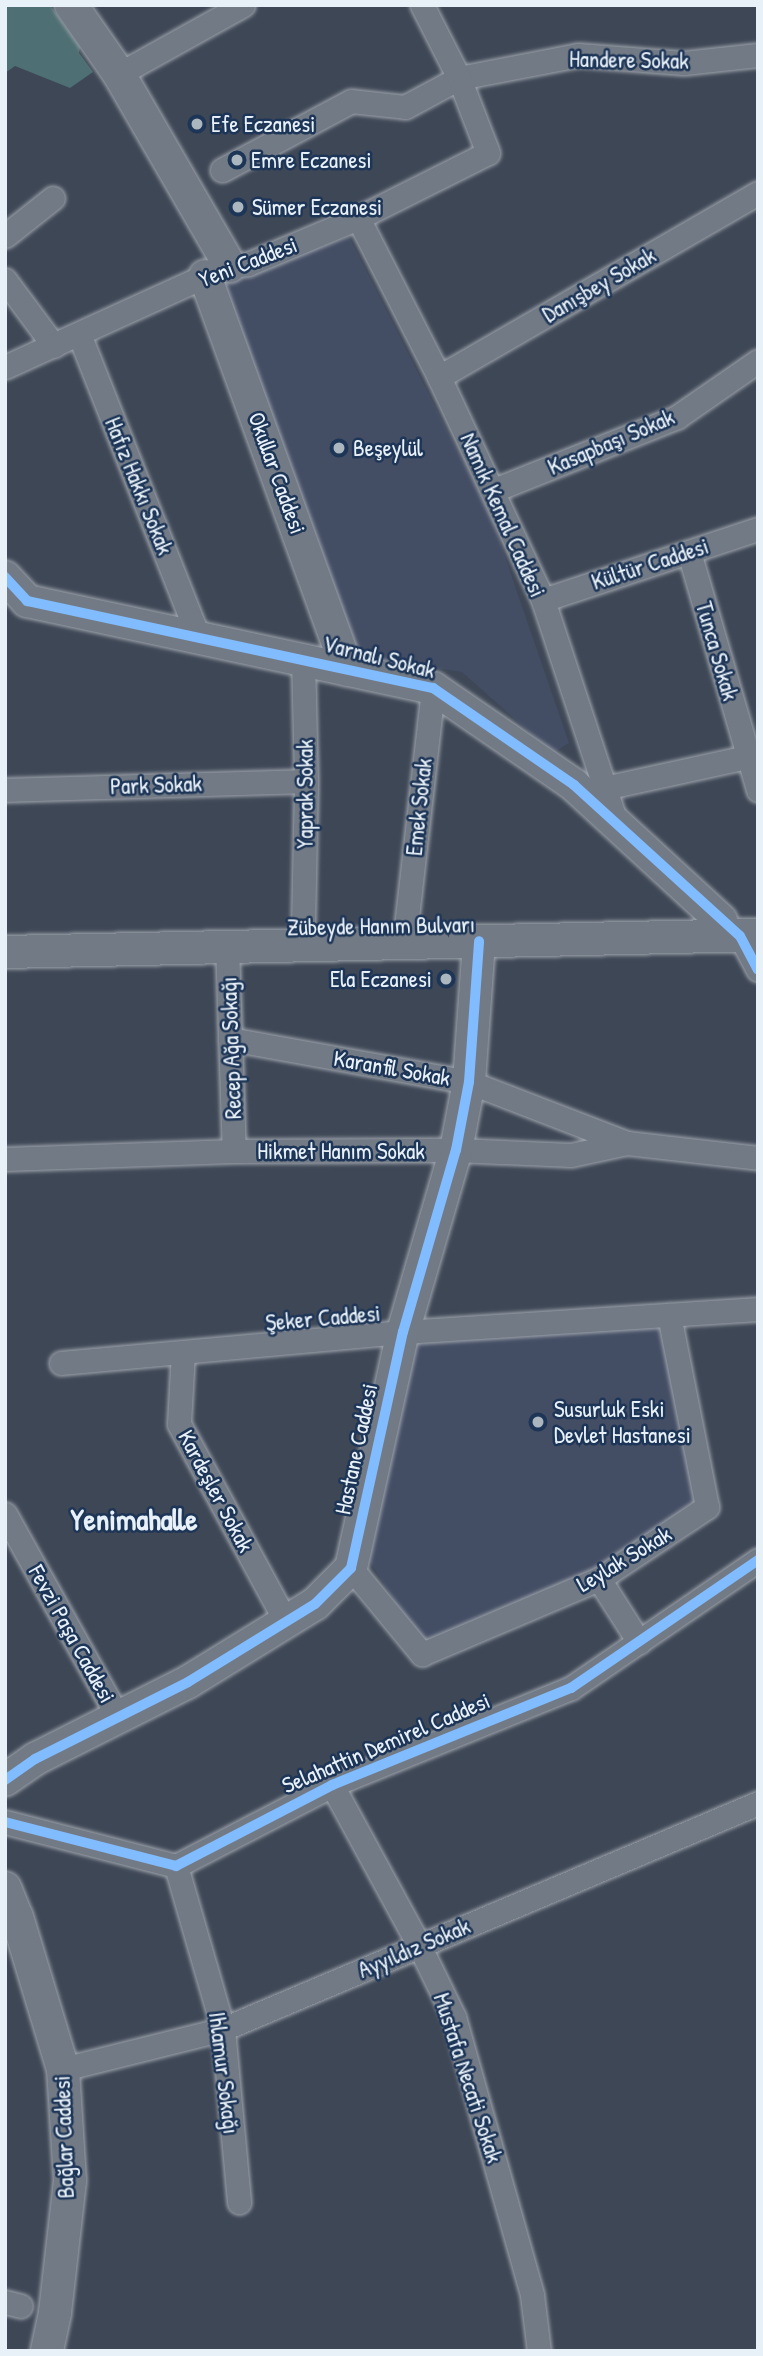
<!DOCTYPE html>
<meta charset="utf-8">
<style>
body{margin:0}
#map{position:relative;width:763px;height:2356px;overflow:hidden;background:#3e4756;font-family:"Patrick Hand",sans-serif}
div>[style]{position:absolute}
.built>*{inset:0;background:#434d64}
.green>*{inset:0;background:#4e6f73}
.roads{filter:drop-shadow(0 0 2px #9ea4ac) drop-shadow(0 0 2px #9ea4ac)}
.street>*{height:23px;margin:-11.5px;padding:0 11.5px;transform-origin:11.5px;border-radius:11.5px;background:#727a85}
.secondary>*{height:32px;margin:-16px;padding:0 16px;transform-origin:16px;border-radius:16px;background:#727a85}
.cycleway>*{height:10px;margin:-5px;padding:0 5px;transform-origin:5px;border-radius:5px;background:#80bcff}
.dots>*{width:19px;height:19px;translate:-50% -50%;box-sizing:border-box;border:4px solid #1d3557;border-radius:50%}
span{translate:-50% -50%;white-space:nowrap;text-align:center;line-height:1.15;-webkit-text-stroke:5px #1d3557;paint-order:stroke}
.street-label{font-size:23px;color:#e8f1f8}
.poi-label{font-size:23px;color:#e8f1f8}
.left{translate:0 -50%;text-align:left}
.right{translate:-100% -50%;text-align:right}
.district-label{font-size:30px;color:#e8f1f8;font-weight:700}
.frame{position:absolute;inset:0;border:7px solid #e8f1f8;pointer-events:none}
</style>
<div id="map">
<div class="built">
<i style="clip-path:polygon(349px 237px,492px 519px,569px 743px,553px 753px,462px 672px,372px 659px,352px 645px,216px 285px)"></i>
<i style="clip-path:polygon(664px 1327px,698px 1504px,596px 1570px,422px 1644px,369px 1560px,409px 1340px)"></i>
</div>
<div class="green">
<i style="clip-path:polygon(5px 5px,50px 5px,80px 47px,79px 53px,93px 72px,70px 88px,15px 66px,5px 73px)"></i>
</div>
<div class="roads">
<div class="street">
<i style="left:119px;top:74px;width:142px;rotate:-29.1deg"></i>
<i style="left:222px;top:170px;width:146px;rotate:-28.1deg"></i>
<i style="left:351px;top:101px;width:54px;rotate:6.3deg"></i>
<i style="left:405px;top:107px;width:61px;rotate:-28.2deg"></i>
<i style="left:459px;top:78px;width:121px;rotate:-10.9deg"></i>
<i style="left:578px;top:55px;width:106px;rotate:4.3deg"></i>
<i style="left:684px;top:63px;width:74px;rotate:-6.2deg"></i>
<i style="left:358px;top:218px;width:178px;rotate:63deg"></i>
<i style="left:439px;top:377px;width:246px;rotate:65deg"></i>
<i style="left:543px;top:600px;width:234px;rotate:71.8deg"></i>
<i style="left:5px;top:236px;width:61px;rotate:-38.4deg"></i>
<i style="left:5px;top:280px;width:82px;rotate:53.4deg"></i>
<i style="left:79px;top:334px;width:327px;rotate:68.5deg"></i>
<i style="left:5px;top:367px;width:220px;rotate:-24.5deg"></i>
<i style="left:205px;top:276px;width:27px;rotate:-22deg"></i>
<i style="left:230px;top:266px;width:18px;rotate:-6deg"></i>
<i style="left:248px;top:264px;width:119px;rotate:-22.7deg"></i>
<i style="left:358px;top:218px;width:145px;rotate:-26.6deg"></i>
<i style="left:488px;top:153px;width:80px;rotate:-111.1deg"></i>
<i style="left:459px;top:78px;width:82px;rotate:-116.9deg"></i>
<i style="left:439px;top:377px;width:368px;rotate:-30deg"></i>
<i style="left:494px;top:490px;width:197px;rotate:-21.7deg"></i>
<i style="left:677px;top:417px;width:98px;rotate:-34.7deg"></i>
<i style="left:689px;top:552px;width:248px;rotate:73.8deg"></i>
<i style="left:543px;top:600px;width:226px;rotate:-18.3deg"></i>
<i style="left:604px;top:788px;width:145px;rotate:-12.3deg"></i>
<i style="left:5px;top:790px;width:301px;rotate:-1.7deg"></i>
<i style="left:406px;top:926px;width:240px;rotate:-83.5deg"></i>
<i style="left:303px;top:927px;width:146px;rotate:-88.8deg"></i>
<i style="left:306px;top:781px;width:121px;rotate:-91.4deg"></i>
<i style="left:731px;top:928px;width:12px;rotate:42deg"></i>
<i style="left:740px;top:936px;width:38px;rotate:62deg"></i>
<i style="left:227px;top:945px;width:206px;rotate:88.1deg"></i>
<i style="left:230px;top:1039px;width:243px;rotate:10.2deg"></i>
<i style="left:469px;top:1082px;width:169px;rotate:21.1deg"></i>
<i style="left:5px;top:1159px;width:229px;rotate:-2deg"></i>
<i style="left:234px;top:1151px;width:222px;rotate:-0.3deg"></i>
<i style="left:456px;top:1150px;width:115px;rotate:2.5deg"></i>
<i style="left:571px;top:1155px;width:57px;rotate:-12.1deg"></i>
<i style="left:627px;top:1143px;width:132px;rotate:6.5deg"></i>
<i style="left:183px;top:1352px;width:72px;rotate:93.2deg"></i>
<i style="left:179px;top:1424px;width:225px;rotate:61.6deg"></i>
<i style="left:61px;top:1363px;width:343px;rotate:-5.2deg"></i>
<i style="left:403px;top:1332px;width:356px;rotate:-3.7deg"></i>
<i style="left:5px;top:1514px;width:232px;rotate:60.9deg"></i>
<i style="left:351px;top:1568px;width:112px;rotate:50.5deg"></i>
<i style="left:422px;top:1654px;width:192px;rotate:-23deg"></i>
<i style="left:599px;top:1579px;width:130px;rotate:-33.7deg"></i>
<i style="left:707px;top:1507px;width:196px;rotate:-101.2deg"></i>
<i style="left:599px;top:1579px;width:75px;rotate:57.6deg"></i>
<i style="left:332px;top:1785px;width:182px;rotate:61.5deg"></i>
<i style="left:419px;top:1945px;width:80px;rotate:64.1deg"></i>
<i style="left:454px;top:2017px;width:289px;rotate:74.3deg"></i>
<i style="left:532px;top:2295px;width:56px;rotate:82.9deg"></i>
<i style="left:5px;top:1822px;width:177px;rotate:14.4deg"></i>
<i style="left:176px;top:1866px;width:176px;rotate:-27.4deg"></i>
<i style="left:332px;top:1785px;width:258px;rotate:-22.1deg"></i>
<i style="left:571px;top:1688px;width:227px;rotate:-34.4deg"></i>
<i style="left:176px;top:1866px;width:170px;rotate:73.9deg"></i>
<i style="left:223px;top:2029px;width:174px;rotate:84.7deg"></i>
<i style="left:63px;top:2069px;width:165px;rotate:-14deg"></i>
<i style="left:223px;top:2029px;width:581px;rotate:-22.9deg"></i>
<i style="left:5px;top:2302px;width:16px;rotate:14deg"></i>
</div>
<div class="secondary">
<i style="left:71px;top:5px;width:84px;rotate:55.2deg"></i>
<i style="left:119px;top:74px;width:222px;rotate:60deg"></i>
<i style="left:205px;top:276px;width:419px;rotate:70.1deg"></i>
<i style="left:5px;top:577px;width:33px;rotate:47deg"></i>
<i style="left:27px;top:601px;width:415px;rotate:12.1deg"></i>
<i style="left:433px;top:688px;width:171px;rotate:34.5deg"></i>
<i style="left:574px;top:785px;width:200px;rotate:42.6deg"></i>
<i style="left:5px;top:952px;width:753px;rotate:-1.29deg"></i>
<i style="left:5px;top:1780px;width:37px;rotate:-35deg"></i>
<i style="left:35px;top:1759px;width:171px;rotate:-26.7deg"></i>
<i style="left:188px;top:1682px;width:149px;rotate:-31.6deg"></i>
<i style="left:315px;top:1604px;width:51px;rotate:-45deg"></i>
<i style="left:351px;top:1568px;width:242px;rotate:-77.6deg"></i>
<i style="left:403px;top:1332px;width:190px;rotate:-73.8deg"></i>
<i style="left:456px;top:1150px;width:69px;rotate:-79.2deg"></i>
<i style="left:469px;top:1082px;width:141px;rotate:-85.9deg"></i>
<i style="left:5px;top:1888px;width:31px;rotate:68deg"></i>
<i style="left:17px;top:1917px;width:159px;rotate:73.2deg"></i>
<i style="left:63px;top:2069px;width:112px;rotate:86.4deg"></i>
<i style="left:70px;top:2181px;width:133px;rotate:96.5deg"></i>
<i style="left:55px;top:2313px;width:39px;rotate:102deg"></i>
</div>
</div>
<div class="cycleway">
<i style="left:5px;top:577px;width:33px;rotate:47deg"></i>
<i style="left:27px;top:601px;width:415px;rotate:12.1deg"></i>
<i style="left:433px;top:688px;width:171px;rotate:34.5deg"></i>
<i style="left:574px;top:785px;width:224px;rotate:42.3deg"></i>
<i style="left:740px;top:936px;width:38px;rotate:62deg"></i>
<i style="left:5px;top:1780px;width:37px;rotate:-35deg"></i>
<i style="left:35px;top:1759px;width:171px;rotate:-26.7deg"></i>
<i style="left:188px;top:1682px;width:149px;rotate:-31.6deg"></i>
<i style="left:315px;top:1604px;width:51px;rotate:-45deg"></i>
<i style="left:351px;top:1568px;width:242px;rotate:-77.6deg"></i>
<i style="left:403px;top:1332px;width:190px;rotate:-73.8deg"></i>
<i style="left:456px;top:1150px;width:69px;rotate:-79.2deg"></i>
<i style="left:469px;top:1082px;width:141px;rotate:-85.9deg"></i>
<i style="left:5px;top:1822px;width:177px;rotate:14.4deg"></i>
<i style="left:176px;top:1866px;width:176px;rotate:-27.4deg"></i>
<i style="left:332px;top:1785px;width:258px;rotate:-22.1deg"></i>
<i style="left:571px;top:1688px;width:227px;rotate:-34.4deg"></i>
</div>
<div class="dots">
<i style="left:197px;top:124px;background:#acb6bf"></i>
<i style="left:237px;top:160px;background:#acb6bf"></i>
<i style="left:238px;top:207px;background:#acb6bf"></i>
<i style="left:339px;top:448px;background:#acb6bf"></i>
<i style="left:446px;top:979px;background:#acb6bf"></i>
<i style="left:538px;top:1422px;background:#acb6bf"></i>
</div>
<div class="street-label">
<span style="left:629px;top:60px;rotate:1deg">Handere Sokak</span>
<span style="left:248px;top:262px;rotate:-21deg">Yeni Caddesi</span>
<span style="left:599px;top:285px;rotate:-30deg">Danışbey Sokak</span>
<span style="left:611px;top:442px;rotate:-23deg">Kasapbaşı Sokak</span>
<span style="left:277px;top:473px;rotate:70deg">Okullar Caddesi</span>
<span style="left:139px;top:486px;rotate:68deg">Hafız Hakkı Sokak</span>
<span style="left:503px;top:515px;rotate:66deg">Namık Kemal Caddesi</span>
<span style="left:650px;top:564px;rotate:-18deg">Kültür Caddesi</span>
<span style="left:717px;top:651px;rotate:74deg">Tunca Sokak</span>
<span style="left:379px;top:657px;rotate:14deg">Varnalı Sokak</span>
<span style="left:156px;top:785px;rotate:-2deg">Park Sokak</span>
<span style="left:305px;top:794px;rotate:-90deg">Yaprak Sokak</span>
<span style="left:419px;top:807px;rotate:-84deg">Emek Sokak</span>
<span style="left:381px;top:926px;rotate:-1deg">Zübeyde Hanım Bulvarı</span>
<span style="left:231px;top:1048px;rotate:-92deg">Recep Ağa Sokağı</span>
<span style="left:392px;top:1068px;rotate:10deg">Karanfil Sokak</span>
<span style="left:341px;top:1151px">Hikmet Hanım Sokak</span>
<span style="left:323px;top:1318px;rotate:-5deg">Şeker Caddesi</span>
<span style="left:356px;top:1449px;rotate:-78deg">Hastane Caddesi</span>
<span style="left:216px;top:1491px;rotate:62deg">Kardeşler Sokak</span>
<span style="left:624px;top:1559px;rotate:-31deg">Leylak Sokak</span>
<span style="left:72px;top:1634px;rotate:61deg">Fevzi Paşa Caddesi</span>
<span style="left:386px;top:1743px;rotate:-23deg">Selahattin Demirel Caddesi</span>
<span style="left:414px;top:1948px;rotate:-23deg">Ayyıldız Sokak</span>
<span style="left:224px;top:2073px;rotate:83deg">Ihlamur Sokağı</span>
<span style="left:468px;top:2078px;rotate:72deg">Mustafa Necati Sokak</span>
<span style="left:64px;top:2137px;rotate:-92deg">Bağlar Caddesi</span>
</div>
<div class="poi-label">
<span class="left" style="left:211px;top:124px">Efe Eczanesi</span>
<span class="left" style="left:251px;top:160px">Emre Eczanesi</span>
<span class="left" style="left:252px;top:207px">Sümer Eczanesi</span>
<span class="left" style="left:353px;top:448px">Beşeylül</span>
<span class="right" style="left:432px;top:979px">Ela Eczanesi</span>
<span class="left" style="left:554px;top:1422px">Susurluk Eski<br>Devlet Hastanesi</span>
</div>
<div class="district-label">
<span style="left:134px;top:1519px">Yenimahalle</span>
</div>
<div class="frame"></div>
</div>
